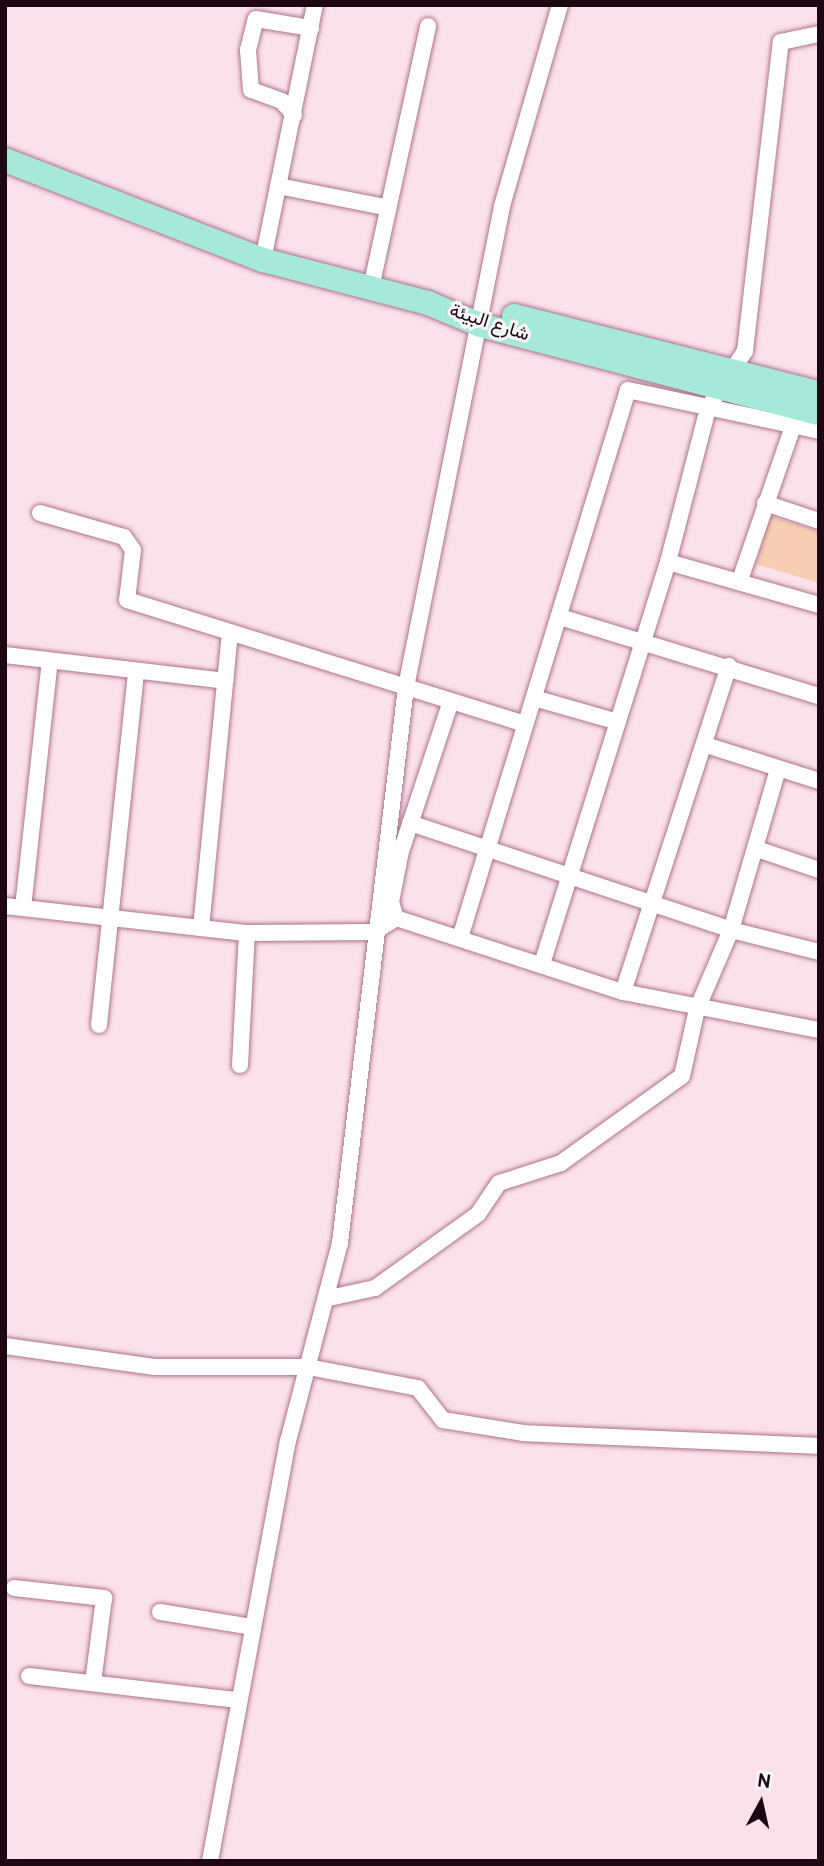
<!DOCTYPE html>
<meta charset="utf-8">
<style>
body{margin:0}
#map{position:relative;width:824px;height:1866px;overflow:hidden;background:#fbe1ea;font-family:Overpass,Vazirmatn,sans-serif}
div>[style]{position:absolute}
.green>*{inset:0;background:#f7ceb4}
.roads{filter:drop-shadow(0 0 2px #ad748a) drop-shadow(0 0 2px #ad748a)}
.minor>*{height:16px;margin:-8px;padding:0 8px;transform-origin:8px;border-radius:8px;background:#fff}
.primary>*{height:24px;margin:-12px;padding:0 12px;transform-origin:12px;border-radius:12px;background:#a7e9d8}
span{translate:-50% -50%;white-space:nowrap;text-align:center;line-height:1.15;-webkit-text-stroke:6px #f6f6f6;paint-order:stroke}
.street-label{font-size:19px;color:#1d0811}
.frame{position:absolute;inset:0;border:7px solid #1d0811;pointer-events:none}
.north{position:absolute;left:726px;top:1768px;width:70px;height:70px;-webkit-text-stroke:5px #f6f6f6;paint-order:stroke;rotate:8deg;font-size:19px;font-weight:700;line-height:28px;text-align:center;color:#1d0811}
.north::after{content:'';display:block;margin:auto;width:24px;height:32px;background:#1d0811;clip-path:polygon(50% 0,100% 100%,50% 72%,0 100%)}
</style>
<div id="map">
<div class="green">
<i style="clip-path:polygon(770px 516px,819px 531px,819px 583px,756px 564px)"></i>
</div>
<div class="roads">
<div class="minor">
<i style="left:294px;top:115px;width:18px;rotate:-131deg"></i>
<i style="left:282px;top:101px;width:33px;rotate:-160deg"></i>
<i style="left:251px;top:90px;width:40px;rotate:-94.3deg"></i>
<i style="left:248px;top:50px;width:32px;rotate:-76deg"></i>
<i style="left:256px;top:19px;width:56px;rotate:9.3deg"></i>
<i style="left:278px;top:186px;width:109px;rotate:11.1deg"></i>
<i style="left:263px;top:260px;width:260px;rotate:-78.5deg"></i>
<i style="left:371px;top:288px;width:268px;rotate:-77.7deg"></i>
<i style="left:765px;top:503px;width:57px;rotate:18.4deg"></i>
<i style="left:40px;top:513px;width:87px;rotate:15.9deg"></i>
<i style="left:124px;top:537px;width:16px;rotate:55deg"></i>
<i style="left:133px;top:550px;width:50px;rotate:96.8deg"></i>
<i style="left:127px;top:600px;width:417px;rotate:17.3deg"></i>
<i style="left:668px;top:562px;width:157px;rotate:15.9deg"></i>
<i style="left:740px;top:580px;width:166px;rotate:-71deg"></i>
<i style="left:560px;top:617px;width:271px;rotate:17deg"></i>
<i style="left:5px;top:655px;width:222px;rotate:6.7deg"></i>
<i style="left:534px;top:698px;width:87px;rotate:15.9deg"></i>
<i style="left:451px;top:701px;width:158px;rotate:108.4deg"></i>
<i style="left:401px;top:851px;width:52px;rotate:101.1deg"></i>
<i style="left:391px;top:902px;width:17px;rotate:73deg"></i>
<i style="left:396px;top:918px;width:239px;rotate:18.1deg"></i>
<i style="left:623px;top:992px;width:200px;rotate:11deg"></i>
<i style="left:706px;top:745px;width:119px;rotate:17.7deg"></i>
<i style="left:410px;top:823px;width:338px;rotate:18.4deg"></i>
<i style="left:731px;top:930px;width:91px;rotate:14deg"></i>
<i style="left:757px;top:849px;width:65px;rotate:18.7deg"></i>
<i style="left:5px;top:906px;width:244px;rotate:6.4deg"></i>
<i style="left:247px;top:933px;width:127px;rotate:-0.5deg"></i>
<i style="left:374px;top:932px;width:26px;rotate:-32deg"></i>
<i style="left:23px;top:908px;width:248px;rotate:-83.8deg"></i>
<i style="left:201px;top:928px;width:297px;rotate:-84.4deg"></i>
<i style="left:460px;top:938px;width:573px;rotate:-72.96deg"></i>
<i style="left:628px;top:390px;width:195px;rotate:12.1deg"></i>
<i style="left:542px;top:964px;width:421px;rotate:-72.6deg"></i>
<i style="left:668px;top:562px;width:159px;rotate:-75.4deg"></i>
<i style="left:708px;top:408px;width:68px;rotate:-57deg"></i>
<i style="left:745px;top:351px;width:311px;rotate:-83.4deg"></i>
<i style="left:781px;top:42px;width:39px;rotate:-12deg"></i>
<i style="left:623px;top:992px;width:343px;rotate:-72deg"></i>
<i style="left:99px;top:1025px;width:356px;rotate:-84deg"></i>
<i style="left:240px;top:1065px;width:132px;rotate:-87deg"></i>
<i style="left:329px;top:1298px;width:47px;rotate:-12.3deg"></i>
<i style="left:375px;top:1288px;width:127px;rotate:-35.7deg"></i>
<i style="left:478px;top:1214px;width:37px;rotate:-56deg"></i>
<i style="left:499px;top:1183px;width:65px;rotate:-17.9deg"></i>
<i style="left:561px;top:1163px;width:149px;rotate:-35.7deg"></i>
<i style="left:682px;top:1076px;width:69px;rotate:-77.4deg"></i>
<i style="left:697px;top:1009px;width:86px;rotate:-66.7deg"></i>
<i style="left:731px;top:930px;width:168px;rotate:-73.7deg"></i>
<i style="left:5px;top:1346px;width:151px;rotate:8deg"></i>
<i style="left:155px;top:1367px;width:153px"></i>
<i style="left:308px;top:1367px;width:112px;rotate:10.8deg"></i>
<i style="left:418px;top:1388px;width:41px;rotate:52deg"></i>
<i style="left:443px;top:1420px;width:81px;rotate:9.2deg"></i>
<i style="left:523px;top:1433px;width:296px;rotate:2.5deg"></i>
<i style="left:14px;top:1588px;width:91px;rotate:6.3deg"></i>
<i style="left:104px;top:1598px;width:86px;rotate:97.4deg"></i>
<i style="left:160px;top:1612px;width:94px;rotate:9.2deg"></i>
<i style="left:29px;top:1676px;width:210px;rotate:6.6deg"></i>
<i style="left:210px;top:1861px;width:427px;rotate:-79.5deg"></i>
<i style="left:288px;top:1441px;width:205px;rotate:-75.3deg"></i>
<i style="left:340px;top:1243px;width:560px;rotate:-83.23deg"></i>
<i style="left:406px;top:687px;width:490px;rotate:-78.7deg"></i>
<i style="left:502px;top:206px;width:209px;rotate:-73.9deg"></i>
</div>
<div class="primary">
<i style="left:5px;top:160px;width:277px;rotate:21.2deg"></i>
<i style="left:263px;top:260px;width:171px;rotate:14.6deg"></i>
<i style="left:428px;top:303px;width:56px;rotate:22.9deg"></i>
<i style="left:480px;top:325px;width:350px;rotate:14.6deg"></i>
<i style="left:514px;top:316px;width:315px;rotate:14.2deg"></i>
</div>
</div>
<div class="street-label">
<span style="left:489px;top:324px;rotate:18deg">شارع البيئة</span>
</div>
<div class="frame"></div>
<div class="north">N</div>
</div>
